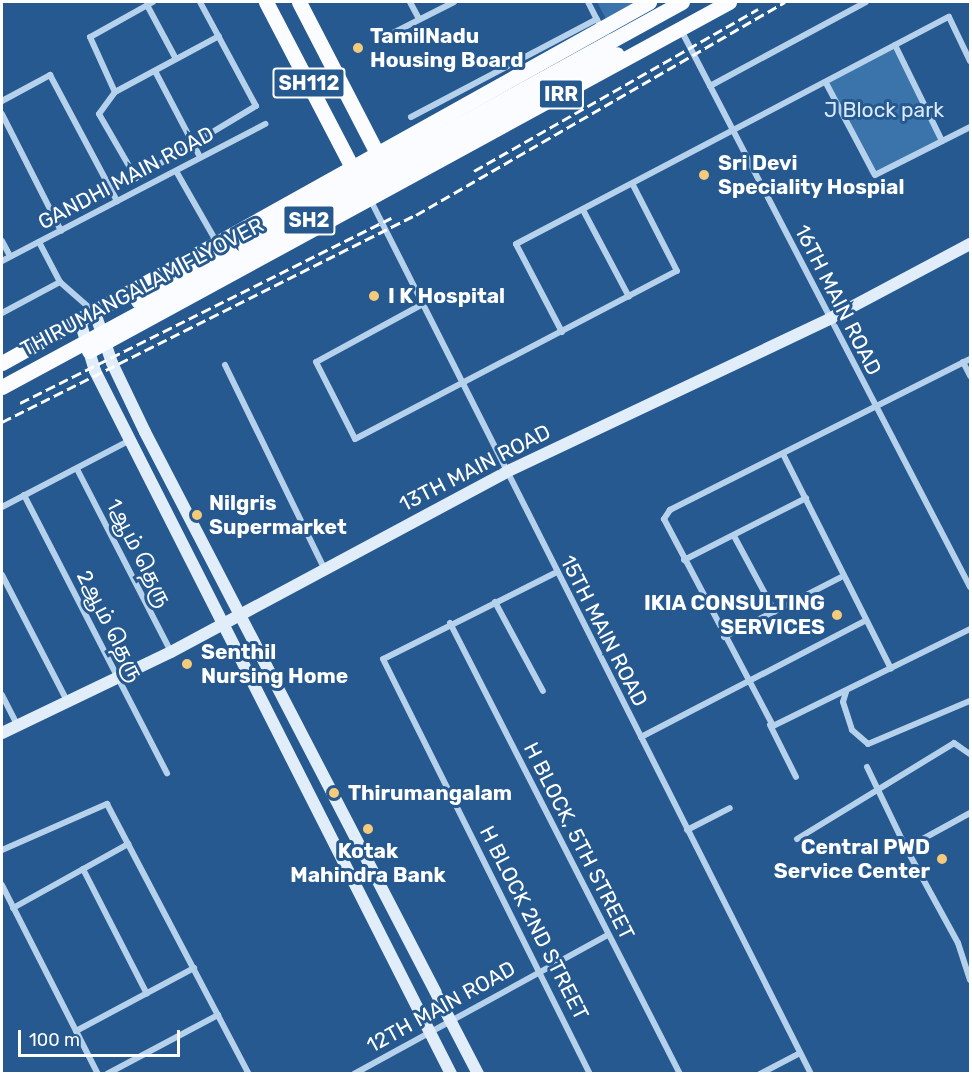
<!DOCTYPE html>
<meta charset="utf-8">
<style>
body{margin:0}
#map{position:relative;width:972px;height:1075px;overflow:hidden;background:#25598f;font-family:Rubik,"Noto Sans Tamil",sans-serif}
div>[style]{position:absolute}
.green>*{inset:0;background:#3a74ab;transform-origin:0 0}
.street>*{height:6px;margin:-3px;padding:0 3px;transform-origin:3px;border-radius:3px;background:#b6d1eb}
.secondary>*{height:12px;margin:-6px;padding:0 6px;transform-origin:6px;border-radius:6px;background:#e1edf9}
.primary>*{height:15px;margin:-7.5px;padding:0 7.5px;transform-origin:7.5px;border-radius:7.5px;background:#fafcff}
.rail>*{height:3px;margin-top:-1.5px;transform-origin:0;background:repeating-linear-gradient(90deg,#fff 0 10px,transparent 0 14.5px)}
.primary-bridge>*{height:15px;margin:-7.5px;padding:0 7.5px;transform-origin:7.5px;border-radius:7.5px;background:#fafcff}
.dots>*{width:16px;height:16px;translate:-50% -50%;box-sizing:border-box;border:3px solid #25598f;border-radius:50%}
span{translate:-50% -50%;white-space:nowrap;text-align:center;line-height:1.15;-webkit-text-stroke:6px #25598f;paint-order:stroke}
.shield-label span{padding:2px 4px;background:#25598f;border:2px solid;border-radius:4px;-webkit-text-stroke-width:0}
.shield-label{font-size:20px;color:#fff;font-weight:700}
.poi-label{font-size:21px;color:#fff;font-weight:700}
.left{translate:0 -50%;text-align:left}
.right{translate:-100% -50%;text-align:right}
.park-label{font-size:21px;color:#daeaf8}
.street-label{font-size:21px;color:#fff}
.frame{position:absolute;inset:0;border:3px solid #fff;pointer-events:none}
.scale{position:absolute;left:18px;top:1030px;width:162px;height:27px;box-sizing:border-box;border:3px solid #fff;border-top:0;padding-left:8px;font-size:18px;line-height:21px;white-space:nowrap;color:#fff;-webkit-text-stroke:4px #25598f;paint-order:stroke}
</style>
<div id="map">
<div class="green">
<i style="clip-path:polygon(597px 2px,637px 2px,606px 19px)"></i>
<i style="left:895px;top:45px;width:107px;height:79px;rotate:64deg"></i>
</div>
<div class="street">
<i style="left:153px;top:2px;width:72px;rotate:150.9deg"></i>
<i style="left:90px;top:37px;width:60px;rotate:65.6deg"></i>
<i style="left:115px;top:92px;width:27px;rotate:126deg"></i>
<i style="left:99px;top:114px;width:74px;rotate:60deg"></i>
<i style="left:136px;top:178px;width:140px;rotate:-31deg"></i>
<i style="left:256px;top:106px;width:118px;rotate:-118.3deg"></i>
<i style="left:410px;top:2px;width:19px;rotate:62deg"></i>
<i style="left:588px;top:2px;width:22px;rotate:63deg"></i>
<i style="left:147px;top:5px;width:61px;rotate:61.8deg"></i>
<i style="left:680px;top:28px;width:630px;rotate:62.58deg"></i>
<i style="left:389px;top:35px;width:73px;rotate:-26.9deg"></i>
<i style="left:895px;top:45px;width:107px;rotate:63.9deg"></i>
<i style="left:155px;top:71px;width:97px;rotate:62.4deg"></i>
<i style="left:826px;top:83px;width:104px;rotate:62deg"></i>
<i style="left:875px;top:175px;width:106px;rotate:-26.8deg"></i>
<i style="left:710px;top:86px;width:177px;rotate:-28.3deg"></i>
<i style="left:115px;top:92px;width:118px;rotate:-28.3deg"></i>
<i style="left:2px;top:101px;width:55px;rotate:-28.4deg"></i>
<i style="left:50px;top:75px;width:143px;rotate:62deg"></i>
<i style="left:2px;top:114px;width:131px;rotate:63.2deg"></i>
<i style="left:411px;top:117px;width:210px;rotate:-27.8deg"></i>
<i style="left:176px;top:171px;width:83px;rotate:60.3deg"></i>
<i style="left:371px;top:201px;width:978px;rotate:63.25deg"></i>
<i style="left:583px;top:210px;width:98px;rotate:62.1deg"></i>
<i style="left:2px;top:241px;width:17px;rotate:62deg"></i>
<i style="left:39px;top:242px;width:45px;rotate:62.3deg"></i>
<i style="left:60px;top:282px;width:44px;rotate:41.3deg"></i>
<i style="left:2px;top:261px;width:297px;rotate:-27.5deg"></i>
<i style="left:421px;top:305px;width:119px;rotate:151.5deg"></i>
<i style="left:316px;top:362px;width:86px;rotate:63.1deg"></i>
<i style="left:355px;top:439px;width:363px;rotate:-27.6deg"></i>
<i style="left:677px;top:271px;width:97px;rotate:-117.1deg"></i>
<i style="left:2px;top:313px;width:66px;rotate:-28.1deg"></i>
<i style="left:562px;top:332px;width:99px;rotate:-117.6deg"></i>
<i style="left:516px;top:244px;width:489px;rotate:-27.7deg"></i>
<i style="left:949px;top:17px;width:49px;rotate:64.5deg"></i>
<i style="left:970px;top:359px;width:336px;rotate:153.3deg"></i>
<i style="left:670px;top:510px;width:11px;rotate:124deg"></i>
<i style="left:664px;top:519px;width:234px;rotate:62.2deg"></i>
<i style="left:773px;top:726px;width:220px;rotate:-26.2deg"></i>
<i style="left:963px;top:362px;width:16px;rotate:63deg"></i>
<i style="left:225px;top:365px;width:226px;rotate:64deg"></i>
<i style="left:784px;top:456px;width:238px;rotate:63.3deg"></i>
<i style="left:77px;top:469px;width:206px;rotate:62.8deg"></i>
<i style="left:24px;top:495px;width:313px;rotate:62.8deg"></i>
<i style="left:2px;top:507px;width:144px;rotate:-27.6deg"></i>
<i style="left:734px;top:536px;width:86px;rotate:61.7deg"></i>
<i style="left:684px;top:560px;width:137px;rotate:-26.9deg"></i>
<i style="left:555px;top:573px;width:192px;rotate:153.4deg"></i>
<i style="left:383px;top:659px;width:464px;rotate:63.5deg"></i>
<i style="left:2px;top:575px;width:142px;rotate:62.7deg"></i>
<i style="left:495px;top:602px;width:101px;rotate:61.7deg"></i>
<i style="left:450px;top:623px;width:506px;rotate:62.98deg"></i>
<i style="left:724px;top:637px;width:131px;rotate:-27.1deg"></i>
<i style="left:846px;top:692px;width:10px;rotate:107deg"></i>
<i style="left:843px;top:702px;width:29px;rotate:72deg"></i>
<i style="left:852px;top:730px;width:21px;rotate:41deg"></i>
<i style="left:868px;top:744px;width:111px;rotate:-22.9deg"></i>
<i style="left:2px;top:695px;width:35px;rotate:63deg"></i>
<i style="left:770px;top:725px;width:58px;rotate:63.4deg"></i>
<i style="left:641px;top:737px;width:250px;rotate:-27.4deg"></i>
<i style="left:867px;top:767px;width:90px;rotate:64.3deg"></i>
<i style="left:970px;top:813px;width:73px;rotate:151.3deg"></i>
<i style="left:906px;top:848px;width:108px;rotate:61.3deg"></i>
<i style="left:958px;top:943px;width:39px;rotate:72deg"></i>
<i style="left:687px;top:830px;width:48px;rotate:-27.1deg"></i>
<i style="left:797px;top:839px;width:184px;rotate:-31.4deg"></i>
<i style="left:954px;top:743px;width:19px;rotate:35deg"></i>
<i style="left:2px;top:850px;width:115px;rotate:-23.7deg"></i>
<i style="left:107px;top:804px;width:305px;rotate:62.3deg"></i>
<i style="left:83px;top:869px;width:140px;rotate:62.9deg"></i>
<i style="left:2px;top:885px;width:212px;rotate:63.1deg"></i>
<i style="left:13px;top:908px;width:132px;rotate:-29.1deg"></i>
<i style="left:76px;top:1031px;width:134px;rotate:-28.1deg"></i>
<i style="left:107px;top:1074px;width:126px;rotate:-28deg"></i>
<i style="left:354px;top:1074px;width:290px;rotate:-28.7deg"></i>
<i style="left:760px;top:1074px;width:45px;rotate:-27.7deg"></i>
</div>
<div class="secondary">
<i style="left:95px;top:313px;width:53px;rotate:71.2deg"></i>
<i style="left:112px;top:363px;width:76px;rotate:64.4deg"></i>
<i style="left:145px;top:432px;width:723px;rotate:62.58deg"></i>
<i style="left:80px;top:321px;width:52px;rotate:73.3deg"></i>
<i style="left:95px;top:371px;width:788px;rotate:63.14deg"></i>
<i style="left:2px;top:733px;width:187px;rotate:-25.6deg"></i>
<i style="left:171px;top:652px;width:380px;rotate:-28.2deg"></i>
<i style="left:506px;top:472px;width:357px;rotate:-25.3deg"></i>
<i style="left:829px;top:319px;width:160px;rotate:-28deg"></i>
</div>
<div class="primary">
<i style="left:266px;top:2px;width:193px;rotate:62.5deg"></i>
<i style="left:299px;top:2px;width:177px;rotate:62.7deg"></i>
<i style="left:611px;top:41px;width:81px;rotate:-28.8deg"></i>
<i style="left:89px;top:351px;width:729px;rotate:-28.6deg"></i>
<i style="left:2px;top:363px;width:741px;rotate:-29.16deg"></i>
</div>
<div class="rail">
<i style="left:474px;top:171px;width:327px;rotate:-29.7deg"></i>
<i style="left:20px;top:403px;width:415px;rotate:-26.5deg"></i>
<i style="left:2px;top:422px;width:463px;rotate:-26.6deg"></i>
<i style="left:416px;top:215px;width:426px;rotate:-30deg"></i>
</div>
<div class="primary-bridge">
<i style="left:138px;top:301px;width:540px;rotate:-28.8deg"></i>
<i style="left:2px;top:387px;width:699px;rotate:-28.43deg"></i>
</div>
<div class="dots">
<i style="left:358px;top:48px;background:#f5ca7a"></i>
<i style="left:704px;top:175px;background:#f5ca7a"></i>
<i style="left:374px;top:296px;background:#f5ca7a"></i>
<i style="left:197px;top:515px;background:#f5ca7a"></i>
<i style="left:837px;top:615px;background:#f5ca7a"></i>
<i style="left:187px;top:664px;background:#f5ca7a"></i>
<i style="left:334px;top:793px;background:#f5ca7a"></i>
<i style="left:368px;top:829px;background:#f5ca7a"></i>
<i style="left:942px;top:859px;background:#f5ca7a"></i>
</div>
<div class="shield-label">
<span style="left:309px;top:83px">SH112</span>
<span style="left:561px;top:94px">IRR</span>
<span style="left:309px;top:220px">SH2</span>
</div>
<div class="poi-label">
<span class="left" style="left:370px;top:48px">TamilNadu<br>Housing Board</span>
<span class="left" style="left:718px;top:175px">Sri Devi<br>Speciality Hospial</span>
<span class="left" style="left:388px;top:296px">I K Hospital</span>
<span class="left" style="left:209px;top:515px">Nilgris<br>Supermarket</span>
<span class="right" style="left:825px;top:615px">IKIA CONSULTING<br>SERVICES</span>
<span class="left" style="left:201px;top:664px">Senthil<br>Nursing Home</span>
<span class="left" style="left:348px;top:793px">Thirumangalam</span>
<span class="right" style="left:930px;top:859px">Central PWD<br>Service Center</span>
<span style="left:368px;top:863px">Kotak<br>Mahindra Bank</span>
</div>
<div class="park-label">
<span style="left:884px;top:110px">J Block park</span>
</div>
<div class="street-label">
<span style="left:126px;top:178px;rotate:-28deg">GANDHI MAIN ROAD</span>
<span style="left:142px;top:287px;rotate:-28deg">THIRUMANGALAM FLYOVER</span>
<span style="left:838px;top:300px;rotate:63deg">16TH MAIN ROAD</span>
<span style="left:475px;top:468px;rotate:-27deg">13TH MAIN ROAD</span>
<span style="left:139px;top:553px;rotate:63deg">1ஆம் தெரு</span>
<span style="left:110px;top:626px;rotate:63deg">2ஆம் தெரு</span>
<span style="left:604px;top:631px;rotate:63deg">15TH MAIN ROAD</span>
<span style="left:579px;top:841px;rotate:63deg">H BLOCK, 5TH STREET</span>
<span style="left:534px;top:923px;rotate:63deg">H BLOCK 2ND STREET</span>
<span style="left:441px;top:1007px;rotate:-29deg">12TH MAIN ROAD</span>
</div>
<div class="frame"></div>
<div class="scale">100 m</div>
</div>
